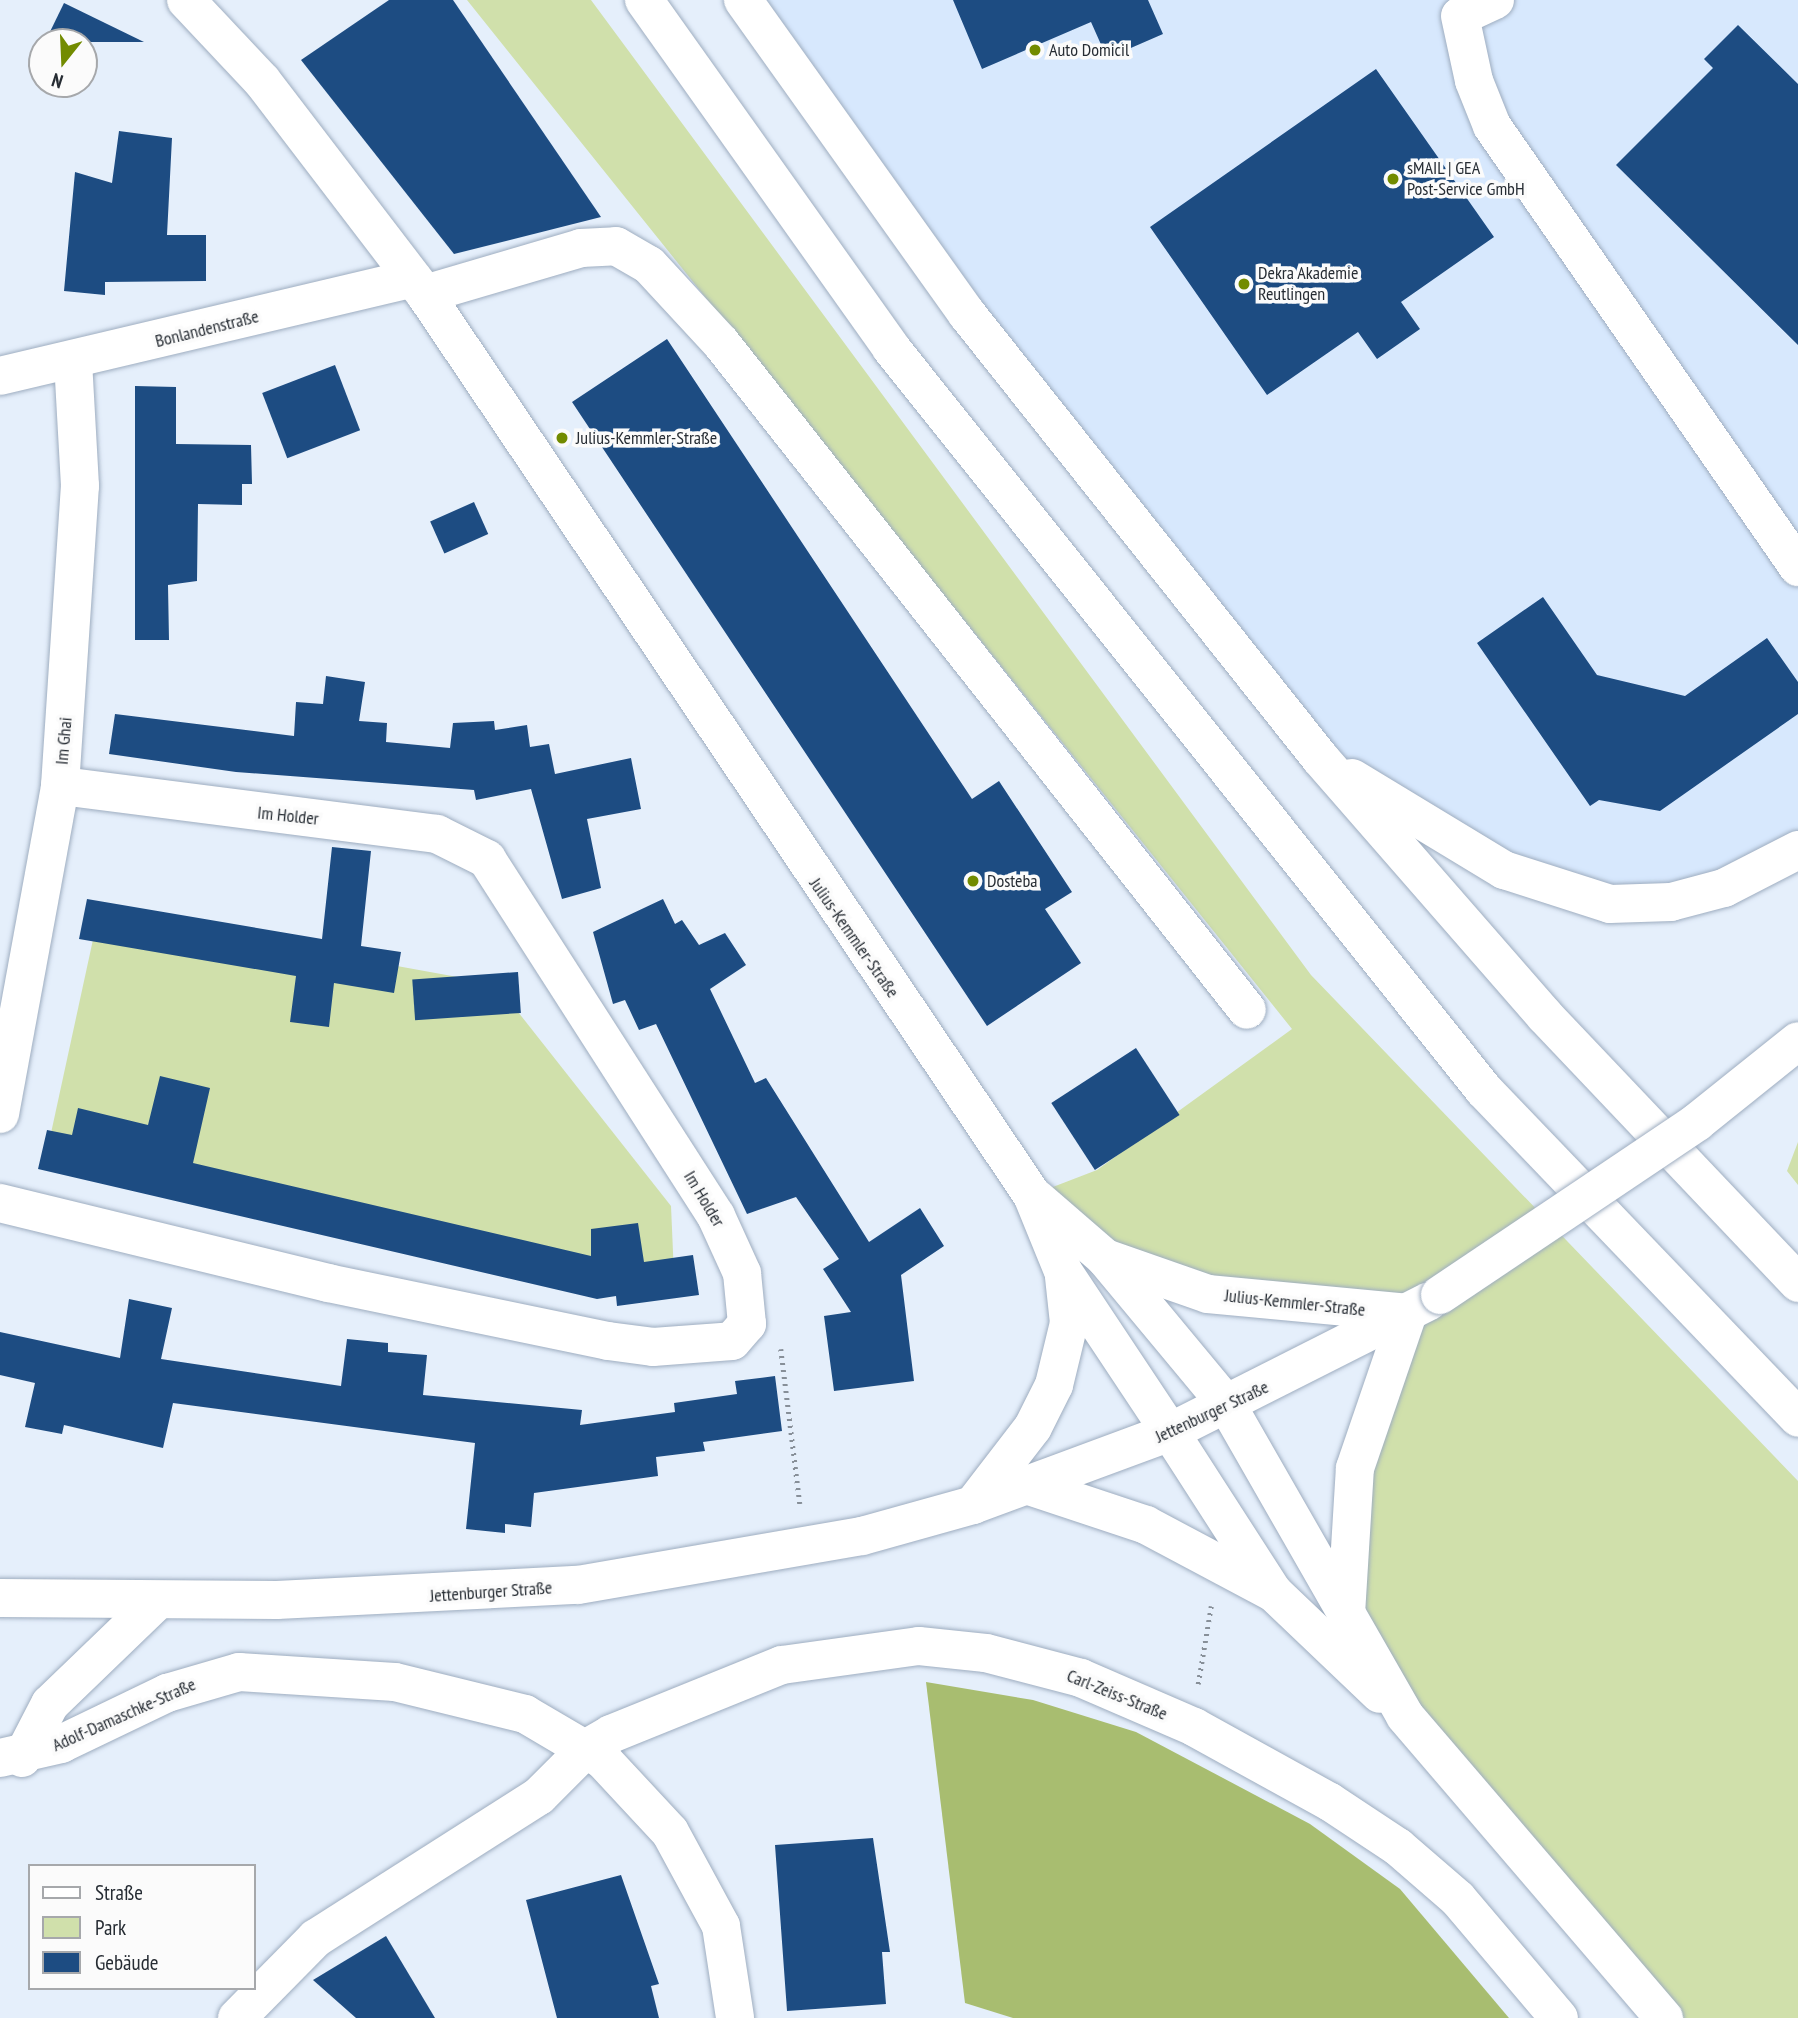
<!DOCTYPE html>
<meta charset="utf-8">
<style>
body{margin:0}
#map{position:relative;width:1798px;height:2018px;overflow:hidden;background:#e5effb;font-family:"PT Sans Narrow",sans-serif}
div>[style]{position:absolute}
.built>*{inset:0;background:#d7e8fd}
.green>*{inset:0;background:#d0e0ab}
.forest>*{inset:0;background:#a8bd70}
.building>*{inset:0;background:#1d4c82;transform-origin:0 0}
.path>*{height:4.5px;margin-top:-2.25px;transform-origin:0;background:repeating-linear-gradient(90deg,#878f98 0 2px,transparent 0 7px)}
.roads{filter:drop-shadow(0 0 2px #9eadc0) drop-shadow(0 0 2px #9eadc0)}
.minor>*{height:38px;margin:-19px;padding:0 19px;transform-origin:19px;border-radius:19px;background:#fff}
.major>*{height:38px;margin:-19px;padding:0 19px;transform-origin:19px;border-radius:19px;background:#fff}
.highway>*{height:38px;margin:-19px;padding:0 19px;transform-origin:19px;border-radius:19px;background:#fff}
.bridges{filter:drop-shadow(0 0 2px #9eadc0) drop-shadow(0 0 2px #9eadc0)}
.major-bridge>*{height:38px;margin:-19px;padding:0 19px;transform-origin:19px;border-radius:19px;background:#fff}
.dots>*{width:19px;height:19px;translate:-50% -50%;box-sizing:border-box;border:4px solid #fbfbfb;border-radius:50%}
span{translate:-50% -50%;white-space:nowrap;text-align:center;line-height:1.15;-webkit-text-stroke:7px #fbfbfb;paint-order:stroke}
.poi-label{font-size:18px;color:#262c33}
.left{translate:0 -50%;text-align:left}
.street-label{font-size:18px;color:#262c33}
.legend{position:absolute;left:28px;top:1864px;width:228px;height:126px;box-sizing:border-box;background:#fbfbfb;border:2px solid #a6a8ab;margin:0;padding:9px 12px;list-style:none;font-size:21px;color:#262c33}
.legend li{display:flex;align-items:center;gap:14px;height:35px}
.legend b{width:35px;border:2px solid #a6a8ab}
.north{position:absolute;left:28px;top:28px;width:70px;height:70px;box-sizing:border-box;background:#fbfbfb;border:2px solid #a6a8ab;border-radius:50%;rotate:198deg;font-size:19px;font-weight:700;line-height:28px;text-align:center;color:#262c33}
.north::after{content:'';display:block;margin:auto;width:24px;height:32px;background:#728b00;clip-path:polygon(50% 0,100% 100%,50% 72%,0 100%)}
</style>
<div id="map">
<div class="built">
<i style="clip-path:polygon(743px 0,1798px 0,1798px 850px,1610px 904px,1320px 758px)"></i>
</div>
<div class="green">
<i style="clip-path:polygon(467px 0,591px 0,1311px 975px,1798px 1481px,1798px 2018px,1664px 2018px,1346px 1614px,1350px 1500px,1407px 1314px,1208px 1294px,1032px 1195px,1097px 1170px,1292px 1029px)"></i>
<i style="clip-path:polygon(99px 912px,496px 984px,671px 1206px,674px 1275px,48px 1147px)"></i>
<i style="clip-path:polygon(1798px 1142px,1798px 1185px,1787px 1171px)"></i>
</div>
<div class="forest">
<i style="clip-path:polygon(926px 1682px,1033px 1700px,1136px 1732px,1310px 1824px,1400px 1889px,1509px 2018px,1013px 2018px,965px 2003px)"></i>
</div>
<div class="building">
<i style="clip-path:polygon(389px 0,453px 0,601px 217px,454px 254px,301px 60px)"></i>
<i style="clip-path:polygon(953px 0,1148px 0,1163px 34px,1117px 54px,1103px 49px,1091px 22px,982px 69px)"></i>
<i style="clip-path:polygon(64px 3px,144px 42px,45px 42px)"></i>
<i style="clip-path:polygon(1738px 25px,1798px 84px,1798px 345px,1616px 165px,1713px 68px,1704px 59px)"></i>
<i style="clip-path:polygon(1376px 69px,1494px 237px,1401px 302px,1420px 329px,1377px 359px,1358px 332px,1267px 395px,1150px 227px)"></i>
<i style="clip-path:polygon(119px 131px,172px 138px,167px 235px,206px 235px,206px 281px,105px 282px,105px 295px,64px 291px,75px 172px,112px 183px)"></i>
<i style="clip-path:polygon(667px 339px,972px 799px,999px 781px,1072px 892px,1045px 909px,1081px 963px,987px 1026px,572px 402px)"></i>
<i style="left:335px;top:365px;width:70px;height:78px;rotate:69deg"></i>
<i style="clip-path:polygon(135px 386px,176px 387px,176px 444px,251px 445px,252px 484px,242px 484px,242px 505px,198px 504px,197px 581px,168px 585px,169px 640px,135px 640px)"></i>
<i style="left:474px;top:502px;width:35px;height:48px;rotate:66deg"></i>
<i style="clip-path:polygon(1543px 597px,1597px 675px,1685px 696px,1767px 638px,1798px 682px,1798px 714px,1660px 811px,1599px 800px,1590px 806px,1477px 643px)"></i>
<i style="clip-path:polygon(326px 676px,365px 682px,359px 721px,387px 723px,386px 742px,450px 748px,453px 723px,494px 721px,495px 730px,527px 725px,530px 747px,549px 744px,555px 774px,631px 758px,641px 809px,587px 819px,601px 888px,562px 899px,531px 789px,476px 800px,474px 790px,236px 772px,109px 754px,115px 714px,294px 736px,296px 702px,323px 704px)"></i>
<i style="clip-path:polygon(332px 847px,371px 851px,361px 946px,401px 952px,394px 993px,334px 983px,329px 1027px,290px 1022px,296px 976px,79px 939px,87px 899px,322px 939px)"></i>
<i style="clip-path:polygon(663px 899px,675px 924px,682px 920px,699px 945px,725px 933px,746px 965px,710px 989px,755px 1083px,766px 1078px,869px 1242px,920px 1208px,944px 1246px,901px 1275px,914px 1381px,834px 1391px,824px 1316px,851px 1312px,823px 1269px,839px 1259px,796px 1197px,747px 1214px,656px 1024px,639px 1030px,625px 1000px,613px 1004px,593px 932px)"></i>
<i style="left:518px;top:972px;width:41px;height:106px;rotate:86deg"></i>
<i style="left:1136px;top:1048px;width:80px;height:101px;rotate:57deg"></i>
<i style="clip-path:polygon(160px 1076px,210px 1088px,193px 1163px,591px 1256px,591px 1229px,638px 1223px,644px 1262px,693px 1255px,699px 1295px,617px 1306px,616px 1296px,597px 1299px,38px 1169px,47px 1130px,72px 1135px,78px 1108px,148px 1125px)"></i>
<i style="clip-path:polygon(129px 1299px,172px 1308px,161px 1359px,341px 1386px,347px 1339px,388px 1343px,388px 1352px,427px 1355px,423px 1395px,582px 1410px,580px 1425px,675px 1412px,674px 1403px,737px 1394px,735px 1381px,775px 1376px,782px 1431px,703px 1442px,705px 1451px,656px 1457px,658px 1476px,534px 1493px,531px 1527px,505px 1524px,505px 1533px,466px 1529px,475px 1443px,173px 1403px,163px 1448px,64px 1425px,62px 1434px,25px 1427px,35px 1383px,0 1375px,0 1332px,120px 1358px)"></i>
<i style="clip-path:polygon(873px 1838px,890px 1952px,882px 1952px,886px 2004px,787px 2011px,775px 1845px)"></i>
<i style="clip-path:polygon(621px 1875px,659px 1984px,651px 1986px,659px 2018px,557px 2018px,526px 1900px)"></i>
<i style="clip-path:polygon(386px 1936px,435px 2018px,356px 2018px,313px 1980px)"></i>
</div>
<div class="path">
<i style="left:781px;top:1349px;width:156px;rotate:83deg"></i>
<i style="left:1198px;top:1684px;width:79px;rotate:-80.5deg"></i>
</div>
<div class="roads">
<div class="minor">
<i style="left:1495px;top:0;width:38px;rotate:155deg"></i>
<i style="left:1460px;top:16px;width:66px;rotate:77.8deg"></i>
<i style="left:1474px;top:81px;width:48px;rotate:68.2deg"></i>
<i style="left:1492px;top:126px;width:537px;rotate:55.24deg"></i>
<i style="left:425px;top:294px;width:163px;rotate:-16.4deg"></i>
<i style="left:581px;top:248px;width:35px;rotate:-3deg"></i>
<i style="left:616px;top:246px;width:38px;rotate:30deg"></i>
<i style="left:649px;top:265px;width:106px;rotate:47.3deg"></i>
<i style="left:721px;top:343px;width:849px;rotate:51.74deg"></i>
<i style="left:0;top:376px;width:424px;rotate:-13.3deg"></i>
<i style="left:0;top:1114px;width:333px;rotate:-79.6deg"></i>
<i style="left:60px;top:786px;width:301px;rotate:-86.2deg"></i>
<i style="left:80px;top:486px;width:124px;rotate:-93.2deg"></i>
<i style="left:1037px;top:1199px;width:90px;rotate:40.9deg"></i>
<i style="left:1105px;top:1258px;width:191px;rotate:50.3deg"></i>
<i style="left:0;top:1203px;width:338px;rotate:13.7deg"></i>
<i style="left:328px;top:1283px;width:286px;rotate:11.7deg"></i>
<i style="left:608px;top:1341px;width:45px;rotate:7.6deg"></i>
<i style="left:653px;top:1347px;width:79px;rotate:-4.3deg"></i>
<i style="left:732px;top:1341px;width:23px;rotate:-49deg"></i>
<i style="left:747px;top:1324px;width:51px;rotate:-95.6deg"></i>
<i style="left:742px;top:1273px;width:63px;rotate:-114.5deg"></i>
<i style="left:716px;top:1216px;width:424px;rotate:-122.7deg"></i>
<i style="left:487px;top:859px;width:56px;rotate:-153.4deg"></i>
<i style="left:437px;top:834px;width:380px;rotate:-172.7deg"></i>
<i style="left:1105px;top:1258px;width:109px;rotate:19.3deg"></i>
<i style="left:1208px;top:1294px;width:201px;rotate:5.4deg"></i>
<i style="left:973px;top:1505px;width:98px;rotate:-52.4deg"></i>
<i style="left:1033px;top:1427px;width:47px;rotate:-63.4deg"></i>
<i style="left:1054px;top:1385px;width:64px;rotate:-76.4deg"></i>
<i style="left:1069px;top:1323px;width:46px;rotate:-96.2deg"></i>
<i style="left:0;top:1598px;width:277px;rotate:0.4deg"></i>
<i style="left:277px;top:1600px;width:301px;rotate:-2.9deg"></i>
<i style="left:578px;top:1585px;width:288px;rotate:-9.8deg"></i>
<i style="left:862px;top:1536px;width:115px;rotate:-15.6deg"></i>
<i style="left:973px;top:1505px;width:210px;rotate:-20.3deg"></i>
<i style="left:1170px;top:1432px;width:193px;rotate:-123.6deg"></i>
<i style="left:1063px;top:1271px;width:82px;rotate:-112.2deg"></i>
<i style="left:1032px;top:1195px;width:1086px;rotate:-123.97deg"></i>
<i style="left:425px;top:294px;width:268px;rotate:-127.4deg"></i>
<i style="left:262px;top:81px;width:111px;rotate:-133.2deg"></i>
<i style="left:0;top:1758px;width:63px;rotate:-12.9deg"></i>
<i style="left:61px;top:1744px;width:118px;rotate:-25.7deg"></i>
<i style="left:167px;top:1693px;width:75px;rotate:-16.3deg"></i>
<i style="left:239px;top:1672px;width:156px;rotate:3.7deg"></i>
<i style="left:395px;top:1682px;width:134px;rotate:13.8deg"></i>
<i style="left:525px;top:1714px;width:91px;rotate:30.5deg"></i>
<i style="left:603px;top:1760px;width:98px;rotate:47.1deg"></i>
<i style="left:670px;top:1832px;width:107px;rotate:61.5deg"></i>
<i style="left:721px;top:1926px;width:93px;rotate:81.3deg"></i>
<i style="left:22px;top:1758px;width:61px;rotate:-62.6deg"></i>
<i style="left:50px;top:1704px;width:149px;rotate:-43.9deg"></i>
<i style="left:237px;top:2018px;width:112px;rotate:-45.4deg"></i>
<i style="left:316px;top:1938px;width:264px;rotate:-32.5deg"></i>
<i style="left:539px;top:1796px;width:68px;rotate:-45deg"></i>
<i style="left:587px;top:1748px;width:28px;rotate:-30deg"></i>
<i style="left:611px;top:1734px;width:184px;rotate:-22deg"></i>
<i style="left:782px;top:1665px;width:138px;rotate:-7.9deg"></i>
<i style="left:919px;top:1646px;width:67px;rotate:6deg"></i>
<i style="left:986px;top:1653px;width:98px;rotate:14.7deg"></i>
<i style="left:1081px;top:1678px;width:123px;rotate:23.4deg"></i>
<i style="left:1194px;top:1727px;width:155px;rotate:28.9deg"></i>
<i style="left:1330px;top:1802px;width:82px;rotate:33.5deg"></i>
<i style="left:1398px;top:1847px;width:79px;rotate:40.9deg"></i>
<i style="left:1458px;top:1899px;width:156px;rotate:49.7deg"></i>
</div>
<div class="major">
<i style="left:1170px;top:1432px;width:290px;rotate:-26.8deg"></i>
</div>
<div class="highway">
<i style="left:644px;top:0;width:427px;rotate:54.6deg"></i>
<i style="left:891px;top:348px;width:950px;rotate:51.37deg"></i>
<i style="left:1484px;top:1090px;width:454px;rotate:46.2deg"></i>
<i style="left:743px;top:0;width:386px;rotate:54.5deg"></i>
<i style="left:967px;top:314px;width:567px;rotate:51.51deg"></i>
<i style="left:1320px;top:758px;width:342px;rotate:48.9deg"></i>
<i style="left:1545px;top:1016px;width:368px;rotate:46.5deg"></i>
<i style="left:1352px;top:778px;width:178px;rotate:31.2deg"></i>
<i style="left:1504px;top:870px;width:111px;rotate:17.8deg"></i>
<i style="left:1610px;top:904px;width:61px;rotate:-1.9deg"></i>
<i style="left:1671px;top:902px;width:55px;rotate:-14.8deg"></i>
<i style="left:1724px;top:888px;width:83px;rotate:-27.2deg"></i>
<i style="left:1227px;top:1405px;width:358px;rotate:60.2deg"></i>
<i style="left:1405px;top:1716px;width:398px;rotate:49.4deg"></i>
<i style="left:1170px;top:1432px;width:187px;rotate:57.2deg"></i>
<i style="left:1029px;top:1486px;width:123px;rotate:18.4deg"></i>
<i style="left:1146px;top:1525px;width:145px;rotate:28deg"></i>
<i style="left:1274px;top:1593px;width:146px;rotate:43.6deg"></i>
<i style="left:1346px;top:1614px;width:146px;rotate:-86.5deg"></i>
<i style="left:1355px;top:1468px;width:164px;rotate:-71.1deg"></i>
</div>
</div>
<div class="bridges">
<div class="major-bridge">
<i style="left:1440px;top:1295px;width:310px;rotate:-33.9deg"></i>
<i style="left:1697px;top:1122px;width:129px;rotate:-38.7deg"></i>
</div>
</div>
<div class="dots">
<i style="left:1035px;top:50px;background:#728b00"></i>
<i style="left:1393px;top:179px;background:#728b00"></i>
<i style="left:1244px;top:284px;background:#728b00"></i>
<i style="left:562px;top:438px;background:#728b00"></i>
<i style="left:973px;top:881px;background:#728b00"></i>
</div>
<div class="poi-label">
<span class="left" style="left:1049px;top:50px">Auto Domicil</span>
<span class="left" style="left:1407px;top:179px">sMAIL | GEA<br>Post-Service GmbH</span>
<span class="left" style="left:1258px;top:284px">Dekra Akademie<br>Reutlingen</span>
<span class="left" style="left:576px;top:438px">Julius-Kemmler-Straße</span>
<span class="left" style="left:987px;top:881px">Dosteba</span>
</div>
<div class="street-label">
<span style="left:207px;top:329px;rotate:-14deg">Bonlandenstraße</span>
<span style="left:64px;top:741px;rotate:-85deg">Im Ghai</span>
<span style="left:288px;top:816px;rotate:6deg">Im Holder</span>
<span style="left:854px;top:938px;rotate:55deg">Julius-Kemmler-Straße</span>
<span style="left:704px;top:1199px;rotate:59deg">Im Holder</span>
<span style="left:1295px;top:1303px;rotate:6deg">Julius-Kemmler-Straße</span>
<span style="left:1212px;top:1412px;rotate:-25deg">Jettenburger Straße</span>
<span style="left:491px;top:1592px;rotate:-4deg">Jettenburger Straße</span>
<span style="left:1117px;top:1695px;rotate:22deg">Carl-Zeiss-Straße</span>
<span style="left:124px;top:1715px;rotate:-24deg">Adolf-Damaschke-Straße</span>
</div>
<ul class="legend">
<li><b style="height:9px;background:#fff"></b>Straße</li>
<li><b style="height:19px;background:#d0e0ab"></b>Park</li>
<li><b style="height:19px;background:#1d4c82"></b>Gebäude</li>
</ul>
<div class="north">N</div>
</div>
